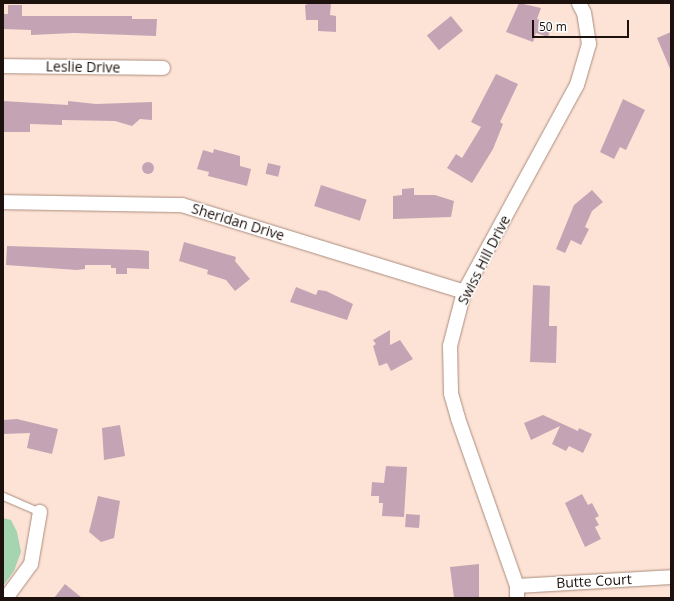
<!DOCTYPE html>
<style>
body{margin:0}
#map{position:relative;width:674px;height:601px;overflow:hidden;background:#fde3d6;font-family:"Open Sans",sans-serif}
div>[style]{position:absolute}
.green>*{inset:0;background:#a5d4b0}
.building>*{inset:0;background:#c4a4b4;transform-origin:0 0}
.round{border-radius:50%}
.roads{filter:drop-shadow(0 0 1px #ab8d7e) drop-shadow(0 0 1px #ab8d7e)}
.service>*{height:7px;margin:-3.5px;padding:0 3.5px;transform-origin:3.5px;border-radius:3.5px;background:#fff}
.minor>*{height:14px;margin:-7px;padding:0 7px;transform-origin:7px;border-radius:7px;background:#fff}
span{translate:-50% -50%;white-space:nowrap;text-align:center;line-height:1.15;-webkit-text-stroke:3px #fff;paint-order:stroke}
.street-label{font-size:14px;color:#1c110c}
.frame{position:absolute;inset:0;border:4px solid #1c110c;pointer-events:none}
.scale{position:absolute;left:532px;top:20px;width:97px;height:18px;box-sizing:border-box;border:2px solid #1c110c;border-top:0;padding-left:5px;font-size:12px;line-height:14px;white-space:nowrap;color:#1c110c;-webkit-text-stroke:3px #fff;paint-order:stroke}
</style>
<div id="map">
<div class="green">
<i style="clip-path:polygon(3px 518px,11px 520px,17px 532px,21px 552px,14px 571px,3px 586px)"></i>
</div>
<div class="building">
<i style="clip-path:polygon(311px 3px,331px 3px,330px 15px,336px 16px,336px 32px,318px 31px,318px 20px,306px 20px,305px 5px)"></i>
<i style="clip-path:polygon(519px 3px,541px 8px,537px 19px,552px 25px,548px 37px,536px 33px,533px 42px,506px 32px)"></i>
<i style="clip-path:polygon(8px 5px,22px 5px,22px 16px,132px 16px,132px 19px,157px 19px,156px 36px,74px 33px,31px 35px,31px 30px,3px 29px,3px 14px,8px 14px)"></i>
<i style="left:451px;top:16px;width:19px;height:31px;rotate:51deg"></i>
<i style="clip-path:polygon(671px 32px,671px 71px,657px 38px)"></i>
<i style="clip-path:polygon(496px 74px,518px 84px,500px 122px,503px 124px,493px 149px,472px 183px,447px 168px,456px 154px,462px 158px,481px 127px,471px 122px)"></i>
<i style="clip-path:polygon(623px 99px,645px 110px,626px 150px,620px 147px,614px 159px,600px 152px)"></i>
<i style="clip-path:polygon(3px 101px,68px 105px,68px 101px,96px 104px,152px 102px,152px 120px,140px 119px,132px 126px,115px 121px,62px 120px,62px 125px,30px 124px,30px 132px,3px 132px)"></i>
<i style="clip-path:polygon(214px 149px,240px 156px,240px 166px,251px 169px,247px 186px,208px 176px,209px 172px,197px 169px,203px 150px,213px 153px)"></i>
<i class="round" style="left:142px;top:162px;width:12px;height:12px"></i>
<i style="left:268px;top:163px;width:13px;height:11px;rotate:13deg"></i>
<i style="left:321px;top:185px;width:48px;height:22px;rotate:18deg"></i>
<i style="clip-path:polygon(414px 188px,414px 195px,435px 195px,454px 201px,451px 217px,393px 219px,393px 196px,402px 195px,402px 189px)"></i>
<i style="clip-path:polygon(592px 190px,603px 202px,592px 211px,585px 227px,589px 229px,581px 245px,571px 240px,565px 253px,556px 249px,574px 205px)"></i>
<i style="clip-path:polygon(184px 242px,236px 257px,235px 261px,250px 279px,235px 291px,226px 280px,207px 274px,208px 270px,179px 261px)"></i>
<i style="clip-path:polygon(7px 246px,139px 250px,149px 251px,149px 269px,127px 268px,127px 274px,116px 274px,116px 268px,111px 268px,111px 265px,85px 265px,85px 269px,77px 270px,6px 265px)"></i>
<i style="clip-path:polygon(533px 285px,550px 286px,549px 326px,557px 326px,556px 363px,530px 362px)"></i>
<i style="clip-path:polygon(296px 287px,316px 295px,318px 290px,326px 291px,353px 304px,347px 320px,290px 302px)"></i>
<i style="clip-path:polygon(390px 330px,390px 345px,400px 340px,413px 359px,391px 371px,387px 363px,379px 366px,373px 346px,376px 344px,373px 340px)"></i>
<i style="clip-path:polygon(543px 415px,578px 431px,579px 428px,592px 434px,583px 453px,569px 446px,566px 451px,552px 444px,560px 426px,531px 440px,524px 423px)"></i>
<i style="clip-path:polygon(17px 419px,58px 429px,52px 454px,27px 448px,30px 433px,3px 434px,3px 420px)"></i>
<i style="clip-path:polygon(120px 425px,125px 456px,104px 460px,102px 428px)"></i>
<i style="clip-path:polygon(386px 466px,407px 467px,404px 517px,382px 516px,383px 503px,379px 503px,379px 496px,371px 496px,372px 482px,384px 483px)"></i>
<i style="clip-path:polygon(582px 494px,588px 505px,592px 503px,599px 516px,595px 518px,599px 525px,595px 527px,601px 539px,585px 547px,565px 503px)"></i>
<i style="clip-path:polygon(98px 496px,120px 501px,114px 538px,101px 542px,89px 532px)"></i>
<i style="left:406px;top:514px;width:14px;height:13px;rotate:4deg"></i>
<i style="clip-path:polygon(479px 564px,479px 598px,454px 598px,450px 567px)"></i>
<i style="clip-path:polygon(65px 584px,82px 598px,54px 598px)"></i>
</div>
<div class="roads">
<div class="service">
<i style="left:3px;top:496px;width:40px;rotate:23.4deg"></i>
</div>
<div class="minor">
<i style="left:3px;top:66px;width:160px;rotate:0.7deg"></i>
<i style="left:3px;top:202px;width:179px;rotate:1deg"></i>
<i style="left:182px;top:205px;width:295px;rotate:17.1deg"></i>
<i style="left:517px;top:586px;width:154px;rotate:-3.3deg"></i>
<i style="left:6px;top:598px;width:42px;rotate:-53.7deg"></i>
<i style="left:31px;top:564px;width:53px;rotate:-80.2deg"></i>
<i style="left:517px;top:598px;width:12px;rotate:-90deg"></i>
<i style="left:517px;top:586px;width:178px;rotate:-109.4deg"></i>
<i style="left:458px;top:418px;width:26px;rotate:-106deg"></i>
<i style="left:451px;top:393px;width:47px;rotate:-91.2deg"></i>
<i style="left:450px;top:346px;width:56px;rotate:-75.5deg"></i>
<i style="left:464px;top:292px;width:236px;rotate:-61.4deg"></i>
<i style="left:577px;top:85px;width:43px;rotate:-73.7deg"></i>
<i style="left:589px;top:44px;width:31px;rotate:-99deg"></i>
<i style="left:584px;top:13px;width:11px;rotate:-117deg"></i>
</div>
</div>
<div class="street-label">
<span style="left:83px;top:67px;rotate:1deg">Leslie Drive</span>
<span style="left:238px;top:222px;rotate:17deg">Sheridan Drive</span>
<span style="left:484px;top:260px;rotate:-63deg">Swiss Hill Drive</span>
<span style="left:594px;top:581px;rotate:-3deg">Butte Court</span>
</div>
<div class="frame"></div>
<div class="scale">50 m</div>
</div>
